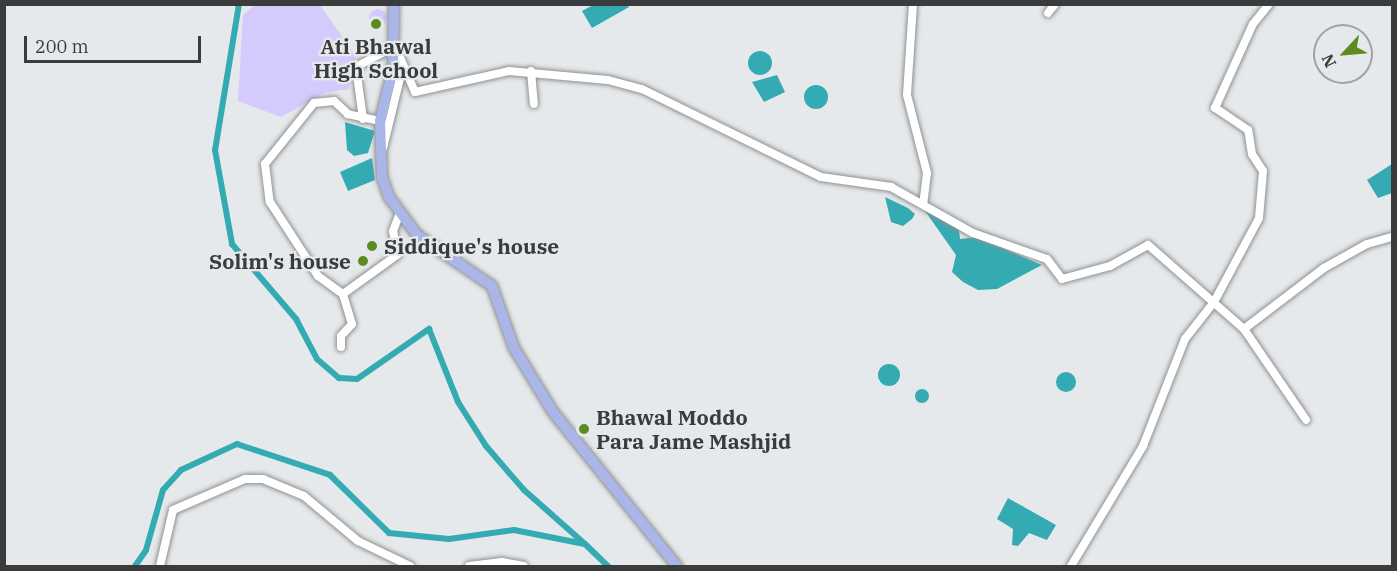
<!DOCTYPE html>
<style>
body{margin:0}
#map{position:relative;width:1397px;height:571px;overflow:hidden;background:#e6e9eb;font-family:"IBM Plex Serif",serif}
div>[style]{position:absolute}
.green>*{inset:0;background:#d5cafd}
.round{border-radius:50%}
.water>*{inset:0;background:#34abb3}
.canal>*{height:6px;margin:-3px;padding:0 3px;transform-origin:3px;border-radius:3px;background:#34abb3}
.roads{filter:drop-shadow(0 0 2px #8f9193) drop-shadow(0 0 2px #8f9193)}
.minor>*{height:8px;margin:-4px;padding:0 4px;transform-origin:4px;border-radius:4px;background:#fff}
.major>*{height:10px;margin:-5px;padding:0 5px;transform-origin:5px;border-radius:5px;background:#aab6e7}
.dots>*{width:16px;height:16px;translate:-50% -50%;box-sizing:border-box;border:3px solid #e6e9eb;border-radius:50%}
span{translate:-50% -50%;white-space:nowrap;text-align:center;line-height:1.15;-webkit-text-stroke:4.5px #e6e9eb;paint-order:stroke}
.poi-label{font-size:21px;color:#3a3b3c;font-weight:700}
.left{translate:0 -50%;text-align:left}
.right{translate:-100% -50%;text-align:right}
.frame{position:absolute;inset:0;border:6px solid #3a3b3c;pointer-events:none}
.north{position:absolute;left:1313px;top:24px;width:60px;height:60px;box-sizing:border-box;background:#e6e9eb;border:2px solid #a1a3a5;border-radius:50%;rotate:244deg;font-size:16px;font-weight:700;line-height:24px;text-align:center;color:#3a3b3c}
.north::after{content:'';display:block;margin:auto;width:21px;height:27px;background:#5c8c20;clip-path:polygon(50% 0,100% 100%,50% 72%,0 100%)}
.scale{position:absolute;left:24px;top:36px;width:177px;height:27px;box-sizing:border-box;border:3px solid #3a3b3c;border-top:0;padding-left:8px;font-size:18px;line-height:21px;white-space:nowrap;color:#3a3b3c;-webkit-text-stroke:4px #e6e9eb;paint-order:stroke}
</style>
<div id="map">
<div class="green">
<i style="clip-path:polygon(255px 5px,320px 5px,356px 57px,349px 89px,324px 93px,281px 117px,238px 101px,243px 15px)"></i>
<i class="round" style="left:369px;top:9px;width:18px;height:18px"></i>
</div>
<div class="water">
<i style="clip-path:polygon(593px 5px,628px 5px,629px 7px,592px 28px,582px 11px)"></i>
<i class="round" style="left:748px;top:51px;width:24px;height:24px"></i>
<i style="clip-path:polygon(777px 75px,785px 92px,764px 102px,752px 82px)"></i>
<i class="round" style="left:804px;top:85px;width:24px;height:24px"></i>
<i style="clip-path:polygon(345px 122px,375px 131px,368px 153px,354px 156px,347px 150px)"></i>
<i style="clip-path:polygon(372px 158px,375px 180px,348px 191px,340px 172px)"></i>
<i style="clip-path:polygon(1392px 164px,1392px 193px,1378px 198px,1367px 180px)"></i>
<i style="clip-path:polygon(885px 197px,908px 208px,915px 214px,912px 219px,903px 226px,891px 222px)"></i>
<i style="clip-path:polygon(930px 209px,959px 230px,960px 239px,977px 237px,1042px 265px,997px 289px,978px 290px,963px 282px,952px 272px,956px 255px,925px 211px)"></i>
<i class="round" style="left:878px;top:364px;width:22px;height:22px"></i>
<i class="round" style="left:1056px;top:372px;width:20px;height:20px"></i>
<i class="round" style="left:915px;top:389px;width:14px;height:14px"></i>
<i style="clip-path:polygon(1008px 498px,1056px 525px,1047px 540px,1029px 533px,1018px 546px,1012px 545px,1013px 529px,997px 519px)"></i>
</div>
<div class="canal">
<i style="left:239px;top:4px;width:148px;rotate:99.3deg"></i>
<i style="left:215px;top:150px;width:96px;rotate:79.7deg"></i>
<i style="left:232px;top:244px;width:99px;rotate:49.5deg"></i>
<i style="left:296px;top:319px;width:45px;rotate:62.3deg"></i>
<i style="left:317px;top:359px;width:29px;rotate:41deg"></i>
<i style="left:339px;top:378px;width:18px;rotate:3deg"></i>
<i style="left:357px;top:379px;width:88px;rotate:-34.8deg"></i>
<i style="left:429px;top:329px;width:79px;rotate:68.3deg"></i>
<i style="left:458px;top:402px;width:52px;rotate:57.5deg"></i>
<i style="left:486px;top:446px;width:58px;rotate:49.2deg"></i>
<i style="left:524px;top:490px;width:81px;rotate:41.5deg"></i>
<i style="left:135px;top:566px;width:19px;rotate:-55deg"></i>
<i style="left:146px;top:550px;width:62px;rotate:-74.2deg"></i>
<i style="left:163px;top:490px;width:27px;rotate:-48deg"></i>
<i style="left:181px;top:470px;width:62px;rotate:-24.9deg"></i>
<i style="left:237px;top:444px;width:98px;rotate:18.4deg"></i>
<i style="left:330px;top:475px;width:83px;rotate:44.5deg"></i>
<i style="left:389px;top:533px;width:60px;rotate:5.7deg"></i>
<i style="left:449px;top:539px;width:66px;rotate:-7.9deg"></i>
<i style="left:514px;top:530px;width:72px;rotate:11.2deg"></i>
<i style="left:585px;top:544px;width:32px;rotate:44deg"></i>
</div>
<div class="roads">
<div class="minor">
<i style="left:913px;top:4px;width:91px;rotate:93.8deg"></i>
<i style="left:907px;top:95px;width:81px;rotate:75.6deg"></i>
<i style="left:927px;top:173px;width:31px;rotate:97deg"></i>
<i style="left:1048px;top:13px;width:11px;rotate:-52deg"></i>
<i style="left:531px;top:71px;width:33px;rotate:85deg"></i>
<i style="left:363px;top:119px;width:52px;rotate:-97.7deg"></i>
<i style="left:356px;top:67px;width:44px;rotate:-28.3deg"></i>
<i style="left:395px;top:46px;width:50px;rotate:66.5deg"></i>
<i style="left:415px;top:92px;width:96px;rotate:-12.6deg"></i>
<i style="left:509px;top:71px;width:99px;rotate:5.2deg"></i>
<i style="left:608px;top:80px;width:35px;rotate:15deg"></i>
<i style="left:642px;top:89px;width:199px;rotate:26.2deg"></i>
<i style="left:821px;top:177px;width:71px;rotate:8.1deg"></i>
<i style="left:891px;top:187px;width:94px;rotate:29.3deg"></i>
<i style="left:973px;top:233px;width:78px;rotate:19.4deg"></i>
<i style="left:1047px;top:259px;width:25px;rotate:53deg"></i>
<i style="left:1062px;top:279px;width:50px;rotate:-15.2deg"></i>
<i style="left:1110px;top:266px;width:43px;rotate:-28.9deg"></i>
<i style="left:1148px;top:245px;width:128px;rotate:41.2deg"></i>
<i style="left:1244px;top:329px;width:110px;rotate:55.7deg"></i>
<i style="left:380px;top:121px;width:33px;rotate:-168deg"></i>
<i style="left:348px;top:114px;width:19px;rotate:-137deg"></i>
<i style="left:334px;top:101px;width:20px;rotate:174deg"></i>
<i style="left:314px;top:103px;width:78px;rotate:128.8deg"></i>
<i style="left:265px;top:164px;width:38px;rotate:83deg"></i>
<i style="left:270px;top:202px;width:88px;rotate:57deg"></i>
<i style="left:318px;top:276px;width:31px;rotate:36deg"></i>
<i style="left:343px;top:294px;width:67px;rotate:-35.8deg"></i>
<i style="left:397px;top:255px;width:24px;rotate:-99deg"></i>
<i style="left:393px;top:231px;width:17px;rotate:-69deg"></i>
<i style="left:383px;top:148px;width:80px;rotate:-76.3deg"></i>
<i style="left:1244px;top:329px;width:101px;rotate:-37.3deg"></i>
<i style="left:1324px;top:268px;width:49px;rotate:-29.2deg"></i>
<i style="left:1367px;top:244px;width:26px;rotate:-16deg"></i>
<i style="left:341px;top:347px;width:11px;rotate:-90deg"></i>
<i style="left:341px;top:336px;width:16px;rotate:-47deg"></i>
<i style="left:352px;top:324px;width:31px;rotate:-107deg"></i>
<i style="left:160px;top:566px;width:57px;rotate:-76.9deg"></i>
<i style="left:173px;top:510px;width:78px;rotate:-23.3deg"></i>
<i style="left:245px;top:479px;width:18px"></i>
<i style="left:263px;top:479px;width:44px;rotate:22.5deg"></i>
<i style="left:304px;top:496px;width:70px;rotate:39.8deg"></i>
<i style="left:358px;top:541px;width:58px;rotate:25.7deg"></i>
<i style="left:469px;top:566px;width:33px;rotate:-7deg"></i>
<i style="left:502px;top:562px;width:22px;rotate:10deg"></i>
<i style="left:1071px;top:566px;width:140px;rotate:-59deg"></i>
<i style="left:1143px;top:446px;width:115px;rotate:-68.6deg"></i>
<i style="left:1185px;top:339px;width:47px;rotate:-51.9deg"></i>
<i style="left:1214px;top:302px;width:95px;rotate:-61.8deg"></i>
<i style="left:1259px;top:218px;width:47px;rotate:-85.1deg"></i>
<i style="left:1263px;top:171px;width:20px;rotate:-123deg"></i>
<i style="left:1252px;top:154px;width:24px;rotate:-99deg"></i>
<i style="left:1248px;top:130px;width:40px;rotate:-146deg"></i>
<i style="left:1215px;top:108px;width:92px;rotate:-65.7deg"></i>
<i style="left:1253px;top:24px;width:26px;rotate:-51deg"></i>
</div>
<div class="major">
<i style="left:394px;top:4px;width:65px;rotate:90.9deg"></i>
<i style="left:393px;top:69px;width:54px;rotate:104deg"></i>
<i style="left:380px;top:121px;width:56px;rotate:88deg"></i>
<i style="left:382px;top:177px;width:21px;rotate:71deg"></i>
<i style="left:389px;top:197px;width:47px;rotate:53.6deg"></i>
<i style="left:417px;top:235px;width:91px;rotate:34.2deg"></i>
<i style="left:492px;top:286px;width:66px;rotate:70.5deg"></i>
<i style="left:514px;top:348px;width:75px;rotate:58.6deg"></i>
<i style="left:553px;top:412px;width:198px;rotate:51.2deg"></i>
</div>
</div>
<div class="dots">
<i style="left:376px;top:24px;background:#5c8c20"></i>
<i style="left:372px;top:246px;background:#5c8c20"></i>
<i style="left:363px;top:261px;background:#5c8c20"></i>
<i style="left:584px;top:429px;background:#5c8c20"></i>
</div>
<div class="poi-label">
<span style="left:376px;top:58px">Ati Bhawal<br>High School</span>
<span class="left" style="left:384px;top:246px">Siddique's house</span>
<span class="right" style="left:351px;top:261px">Solim's house</span>
<span class="left" style="left:596px;top:429px">Bhawal Moddo<br>Para Jame Mashjid</span>
</div>
<div class="frame"></div>
<div class="north">N</div>
<div class="scale">200 m</div>
</div>
